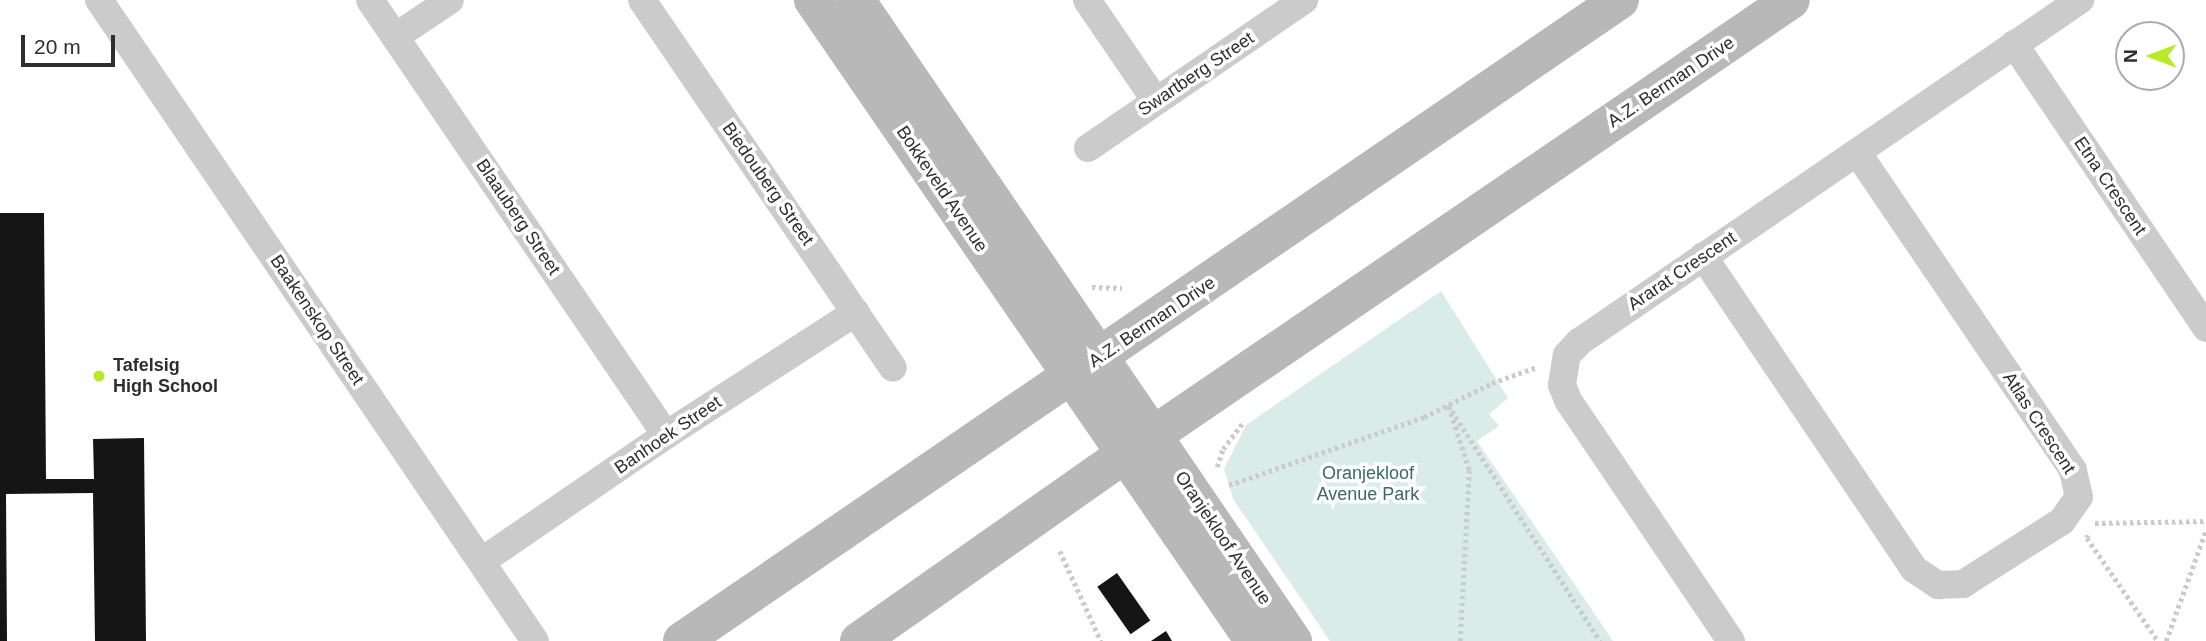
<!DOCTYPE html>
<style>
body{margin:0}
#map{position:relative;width:2206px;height:641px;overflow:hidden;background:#fff;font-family:Arial,sans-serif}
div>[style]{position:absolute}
.green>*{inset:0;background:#daece8}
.building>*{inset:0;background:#151515;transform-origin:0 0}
.path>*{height:4.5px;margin-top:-2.25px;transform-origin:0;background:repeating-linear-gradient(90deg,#cbcbcb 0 3.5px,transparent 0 7px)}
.street>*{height:28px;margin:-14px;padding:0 14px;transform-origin:14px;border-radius:14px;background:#cbcbcb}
.secondary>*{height:38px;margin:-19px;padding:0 19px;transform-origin:19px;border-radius:19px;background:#b8b8b8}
.dots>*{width:19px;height:19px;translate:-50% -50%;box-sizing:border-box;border:4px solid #fff;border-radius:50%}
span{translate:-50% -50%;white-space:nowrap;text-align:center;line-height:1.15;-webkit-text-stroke:7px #fff;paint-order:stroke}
.street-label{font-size:18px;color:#2e2e2e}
.poi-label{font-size:18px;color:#2e2e2e;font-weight:700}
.left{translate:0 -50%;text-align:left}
.park-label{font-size:18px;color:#3a6a64}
.north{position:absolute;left:2115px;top:21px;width:70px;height:70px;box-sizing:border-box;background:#fff;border:2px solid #ababab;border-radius:50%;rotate:270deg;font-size:19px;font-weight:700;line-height:28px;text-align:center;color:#2e2e2e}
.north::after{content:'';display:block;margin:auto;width:24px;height:32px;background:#b8ea2a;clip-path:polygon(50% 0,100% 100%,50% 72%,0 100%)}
.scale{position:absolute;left:21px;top:35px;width:94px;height:32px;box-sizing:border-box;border:4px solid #2e2e2e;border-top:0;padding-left:9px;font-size:21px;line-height:24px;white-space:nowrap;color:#2e2e2e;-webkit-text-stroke:5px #fff;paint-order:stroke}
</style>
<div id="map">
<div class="green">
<i style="clip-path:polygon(1441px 291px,1508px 398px,1489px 414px,1499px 426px,1477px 441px,1613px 641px,1330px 641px,1233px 499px,1224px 469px,1246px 425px)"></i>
</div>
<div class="building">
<i style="clip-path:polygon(0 213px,44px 213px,46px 479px,94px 479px,93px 439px,144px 438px,146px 641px,95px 641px,93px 493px,6px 494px,7px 641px,0 641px)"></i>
<i style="left:1117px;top:573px;width:58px;height:24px;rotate:55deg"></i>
<i style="clip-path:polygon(1166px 631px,1172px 641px,1151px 641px)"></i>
</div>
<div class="path">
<i style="left:1092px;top:287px;width:30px;rotate:2deg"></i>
<i style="left:1217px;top:467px;width:19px;rotate:-72deg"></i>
<i style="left:1223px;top:449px;width:35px;rotate:-53deg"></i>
<i style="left:1229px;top:485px;width:207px;rotate:-19.2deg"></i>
<i style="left:1424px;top:417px;width:76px;rotate:-26.6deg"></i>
<i style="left:1492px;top:383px;width:48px;rotate:-19.6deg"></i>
<i style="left:2095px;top:523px;width:111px;rotate:-1deg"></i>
<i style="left:2088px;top:535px;width:3px;rotate:108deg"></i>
<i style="left:2087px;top:538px;width:125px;rotate:55.4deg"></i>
<i style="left:1060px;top:551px;width:99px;rotate:65.5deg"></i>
<i style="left:1460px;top:641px;width:171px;rotate:-87deg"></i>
<i style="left:1469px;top:470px;width:68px;rotate:-107.9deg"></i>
<i style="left:1448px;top:405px;width:281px;rotate:57.2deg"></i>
<i style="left:2166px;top:641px;width:118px;rotate:-70.2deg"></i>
</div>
<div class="street">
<i style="left:99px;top:0;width:775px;rotate:55.78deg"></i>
<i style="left:370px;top:0;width:526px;rotate:55.77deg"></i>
<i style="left:642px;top:0;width:445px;rotate:55.7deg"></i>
<i style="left:1087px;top:0;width:122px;rotate:55.7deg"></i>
<i style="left:395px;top:37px;width:66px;rotate:-33.9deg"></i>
<i style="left:2014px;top:44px;width:343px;rotate:55.9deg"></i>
<i style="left:1088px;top:148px;width:262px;rotate:-34.4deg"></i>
<i style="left:1703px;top:256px;width:377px;rotate:56deg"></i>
<i style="left:1914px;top:569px;width:29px;rotate:34deg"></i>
<i style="left:1938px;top:585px;width:25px;rotate:-2deg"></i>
<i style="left:1963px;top:584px;width:117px;rotate:-32.5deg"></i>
<i style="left:2062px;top:521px;width:29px;rotate:-55deg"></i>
<i style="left:2079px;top:497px;width:28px;rotate:-103deg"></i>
<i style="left:2073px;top:470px;width:384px;rotate:-124.2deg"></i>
<i style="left:482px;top:561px;width:223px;rotate:-34.4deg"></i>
<i style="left:666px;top:435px;width:226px;rotate:-32.9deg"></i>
<i style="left:1731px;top:641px;width:291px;rotate:-124.1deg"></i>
<i style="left:1568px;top:400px;width:16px;rotate:-112deg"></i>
<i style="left:1562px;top:385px;width:30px;rotate:-81deg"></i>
<i style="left:1567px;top:355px;width:18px;rotate:-47deg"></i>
<i style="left:1579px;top:342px;width:607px;rotate:-34.32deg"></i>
</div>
<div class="secondary">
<i style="left:813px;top:0;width:778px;rotate:55.47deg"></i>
<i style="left:856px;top:0;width:776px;rotate:55.72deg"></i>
<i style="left:682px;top:641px;width:1136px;rotate:-34.35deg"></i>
<i style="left:859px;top:641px;width:324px;rotate:-35.1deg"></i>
<i style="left:1124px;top:455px;width:807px;rotate:-34.3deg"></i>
</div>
<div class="dots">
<i style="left:99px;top:376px;background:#b8ea2a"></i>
</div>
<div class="street-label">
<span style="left:1196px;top:74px;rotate:-34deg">Swartberg Street</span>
<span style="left:1671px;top:82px;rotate:-34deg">A.Z. Berman Drive</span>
<span style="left:768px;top:184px;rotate:55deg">Biedouberg Street</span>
<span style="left:2110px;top:186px;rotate:56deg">Etna Crescent</span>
<span style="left:942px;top:189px;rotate:56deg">Bokkeveld Avenue</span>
<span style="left:518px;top:217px;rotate:56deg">Blaauberg Street</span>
<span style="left:1682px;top:271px;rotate:-34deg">Ararat Crescent</span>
<span style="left:317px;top:320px;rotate:56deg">Baakenskop Street</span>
<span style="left:1152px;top:322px;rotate:-34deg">A.Z. Berman Drive</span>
<span style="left:2039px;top:423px;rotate:57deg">Atlas Crescent</span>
<span style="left:668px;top:435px;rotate:-34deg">Banhoek Street</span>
<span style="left:1223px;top:538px;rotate:56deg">Oranjekloof Avenue</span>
</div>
<div class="poi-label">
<span class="left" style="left:113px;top:376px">Tafelsig<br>High School</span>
</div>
<div class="park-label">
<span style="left:1368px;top:484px">Oranjekloof<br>Avenue Park</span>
</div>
<div class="north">N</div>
<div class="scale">20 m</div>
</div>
